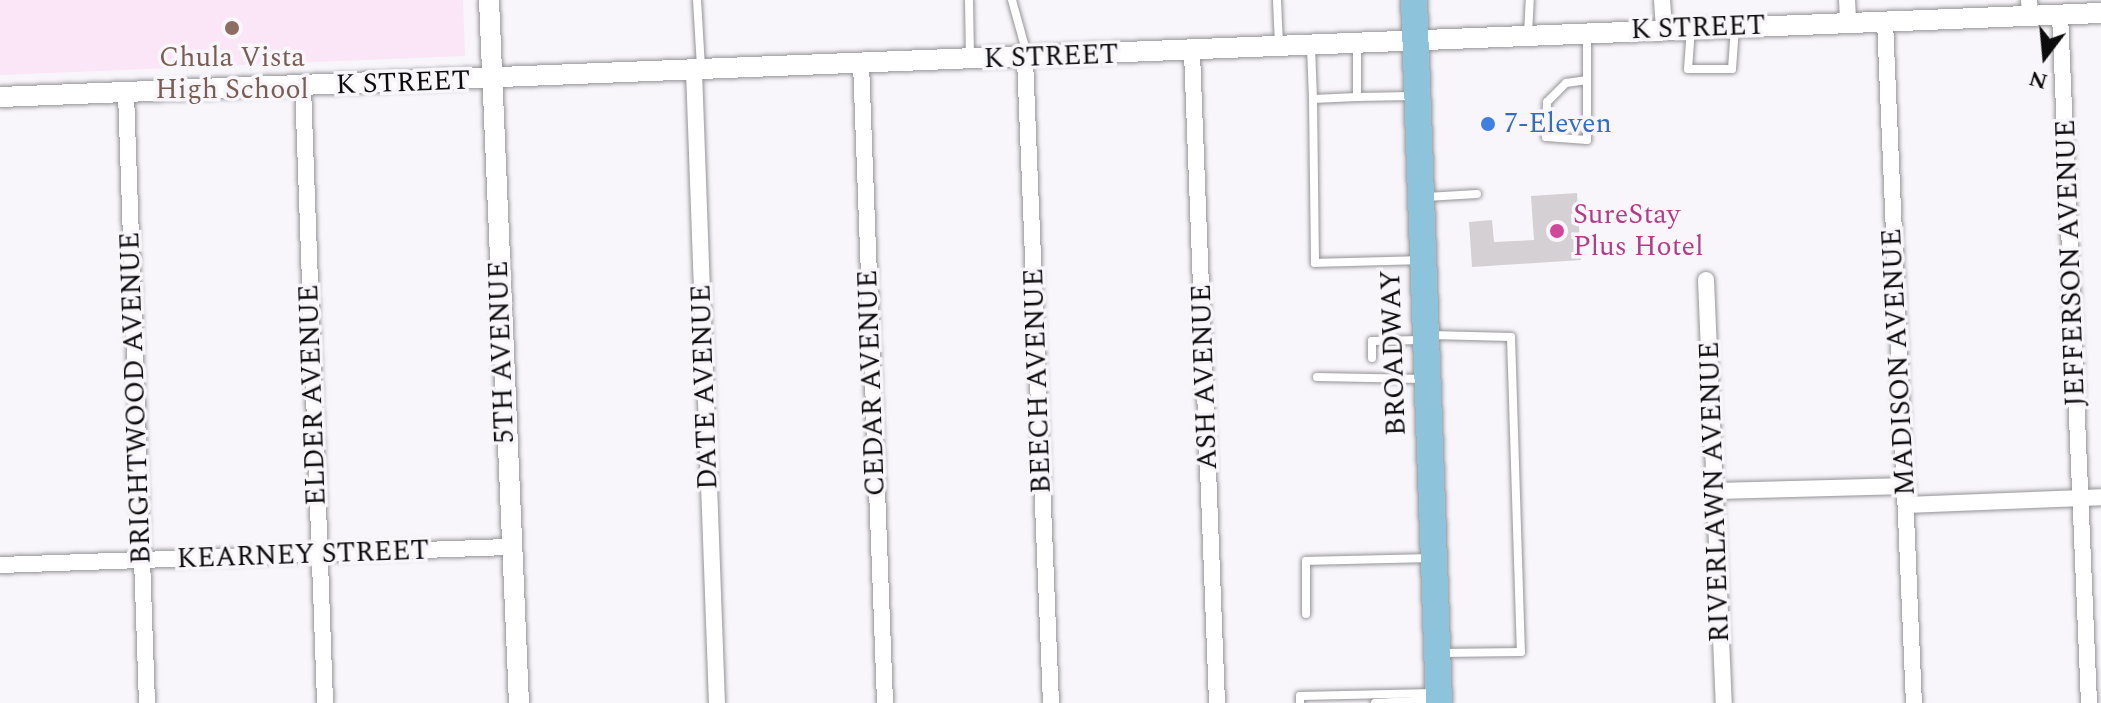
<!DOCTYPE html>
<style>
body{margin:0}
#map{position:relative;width:2101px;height:703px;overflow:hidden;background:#f8f6fa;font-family:Spectral,serif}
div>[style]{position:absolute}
.education>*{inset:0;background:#fae6f6}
.building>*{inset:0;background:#d4d0d3}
.roads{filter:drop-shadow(0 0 2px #949397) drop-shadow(0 0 2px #949397)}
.service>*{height:8px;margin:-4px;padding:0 4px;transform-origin:4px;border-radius:4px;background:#fff}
.minor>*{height:16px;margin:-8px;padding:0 8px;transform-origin:8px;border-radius:8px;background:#fff}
.tertiary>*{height:20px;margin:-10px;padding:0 10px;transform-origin:10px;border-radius:10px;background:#fff}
.primary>*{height:26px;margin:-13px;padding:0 13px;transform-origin:13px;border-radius:13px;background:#8dc4dc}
.dots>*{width:22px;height:22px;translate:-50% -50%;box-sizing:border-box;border:4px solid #f8f6fa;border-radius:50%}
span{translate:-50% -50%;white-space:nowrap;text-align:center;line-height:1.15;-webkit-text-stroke:7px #f8f6fa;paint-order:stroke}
.street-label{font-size:28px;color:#0c0c0d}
.education-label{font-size:28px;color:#785e54}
.shop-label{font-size:28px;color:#366cbe}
.left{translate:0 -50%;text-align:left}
.hotel-label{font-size:28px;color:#b23c85}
.north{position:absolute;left:2005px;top:16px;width:80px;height:80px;-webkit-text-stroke:6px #f8f6fa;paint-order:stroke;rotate:196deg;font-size:22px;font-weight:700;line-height:32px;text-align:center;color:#0c0c0d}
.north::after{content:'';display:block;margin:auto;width:28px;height:36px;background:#0c0c0d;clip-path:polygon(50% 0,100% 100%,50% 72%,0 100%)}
</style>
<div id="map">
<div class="education">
<i style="clip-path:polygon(0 0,463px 0,465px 56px,0 75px)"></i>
</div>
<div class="building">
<i style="clip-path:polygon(1577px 193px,1581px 260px,1472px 267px,1469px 222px,1492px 220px,1494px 242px,1534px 240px,1531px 196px)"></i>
</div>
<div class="roads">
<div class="service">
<i style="left:697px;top:0;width:67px;rotate:86.6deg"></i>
<i style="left:969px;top:0;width:59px;rotate:89deg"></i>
<i style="left:1012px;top:0;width:56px;rotate:74.5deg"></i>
<i style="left:1277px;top:0;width:45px;rotate:87.5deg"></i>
<i style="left:1691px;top:29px;width:40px;rotate:94.3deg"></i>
<i style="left:1688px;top:69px;width:44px"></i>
<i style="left:1732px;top:69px;width:42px;rotate:-85.9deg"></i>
<i style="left:1528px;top:34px;width:34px;rotate:-87deg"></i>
<i style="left:1357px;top:43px;width:54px;rotate:90deg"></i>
<i style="left:1357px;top:97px;width:56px;rotate:-1deg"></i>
<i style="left:1311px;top:47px;width:52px;rotate:87.8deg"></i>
<i style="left:1313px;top:99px;width:44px;rotate:-2.6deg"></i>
<i style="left:1587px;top:80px;width:21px;rotate:172deg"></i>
<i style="left:1566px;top:83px;width:27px;rotate:135deg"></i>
<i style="left:1547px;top:102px;width:35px;rotate:92deg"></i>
<i style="left:1546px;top:137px;width:41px;rotate:4.2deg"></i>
<i style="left:1587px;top:140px;width:107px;rotate:-90deg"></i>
<i style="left:1313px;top:99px;width:164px;rotate:89.3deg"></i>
<i style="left:1315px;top:263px;width:106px;rotate:-1.6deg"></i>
<i style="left:1426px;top:197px;width:51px;rotate:-3.4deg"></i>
<i style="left:1431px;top:335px;width:80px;rotate:1.4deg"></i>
<i style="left:1511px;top:337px;width:315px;rotate:88.2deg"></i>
<i style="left:1521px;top:652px;width:80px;rotate:179.3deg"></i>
<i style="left:1372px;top:358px;width:17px;rotate:-90deg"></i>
<i style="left:1372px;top:341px;width:49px;rotate:-1.2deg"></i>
<i style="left:1317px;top:377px;width:106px;rotate:1.1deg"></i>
<i style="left:1306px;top:614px;width:53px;rotate:-90deg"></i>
<i style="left:1306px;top:561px;width:123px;rotate:-1.4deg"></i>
<i style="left:1300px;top:703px;width:7px;rotate:-90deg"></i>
<i style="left:1300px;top:696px;width:133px;rotate:-1.3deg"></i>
<i style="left:1375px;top:703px;width:59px;rotate:-2.9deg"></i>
</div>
<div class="minor">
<i style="left:1662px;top:0;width:29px;rotate:86deg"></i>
<i style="left:1847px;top:0;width:21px;rotate:87deg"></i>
<i style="left:2029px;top:0;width:14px;rotate:86deg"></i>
<i style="left:2060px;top:14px;width:690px;rotate:87.59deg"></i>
<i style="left:1885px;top:21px;width:683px;rotate:87.57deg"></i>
<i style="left:1192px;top:52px;width:651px;rotate:87.8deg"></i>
<i style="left:1025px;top:59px;width:645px;rotate:87.69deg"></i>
<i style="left:861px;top:63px;width:640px;rotate:87.85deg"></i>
<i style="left:694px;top:71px;width:632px;rotate:87.92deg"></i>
<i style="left:303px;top:87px;width:616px;rotate:87.95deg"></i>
<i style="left:126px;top:93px;width:610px;rotate:88.03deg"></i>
<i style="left:1706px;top:280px;width:423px;rotate:87.6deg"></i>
<i style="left:1716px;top:491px;width:191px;rotate:-1.5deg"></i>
<i style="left:1906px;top:505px;width:195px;rotate:-2.3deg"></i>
<i style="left:0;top:565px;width:509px;rotate:-2.03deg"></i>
</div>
<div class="tertiary">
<i style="left:489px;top:0;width:704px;rotate:87.56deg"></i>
<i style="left:0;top:97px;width:2103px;rotate:-2.29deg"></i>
</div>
<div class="primary">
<i style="left:1414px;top:0;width:703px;rotate:87.96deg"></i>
</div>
</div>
<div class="dots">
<i style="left:232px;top:28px;background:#8d6e63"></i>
<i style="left:1488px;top:124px;background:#3f7fe0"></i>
<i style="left:1557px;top:231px;background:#d1479c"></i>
</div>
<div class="street-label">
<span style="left:1698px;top:28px;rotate:-2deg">K STREET</span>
<span style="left:1051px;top:57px;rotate:-2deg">K STREET</span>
<span style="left:403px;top:83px;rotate:-2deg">K STREET</span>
<span style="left:2071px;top:263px;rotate:-92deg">JEFFERSON AVENUE</span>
<span style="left:502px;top:352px;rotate:-92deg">5TH AVENUE</span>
<span style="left:1394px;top:353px;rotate:-92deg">BROADWAY</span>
<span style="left:1899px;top:362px;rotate:-93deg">MADISON AVENUE</span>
<span style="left:1205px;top:377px;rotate:-92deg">ASH AVENUE</span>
<span style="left:1038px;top:381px;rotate:-92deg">BEECH AVENUE</span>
<span style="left:872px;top:383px;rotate:-92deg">CEDAR AVENUE</span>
<span style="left:705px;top:387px;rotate:-92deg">DATE AVENUE</span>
<span style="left:313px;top:395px;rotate:-92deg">ELDER AVENUE</span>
<span style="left:136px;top:398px;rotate:-92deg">BRIGHTWOOD AVENUE</span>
<span style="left:1715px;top:492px;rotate:-92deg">RIVERLAWN AVENUE</span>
<span style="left:303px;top:555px;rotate:-2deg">KEARNEY STREET</span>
</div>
<div class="education-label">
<span style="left:232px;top:74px">Chula Vista<br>High School</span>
</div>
<div class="shop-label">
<span class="left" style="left:1504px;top:124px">7-Eleven</span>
</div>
<div class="hotel-label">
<span class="left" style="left:1573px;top:231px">SureStay<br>Plus Hotel</span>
</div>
<div class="north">N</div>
</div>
